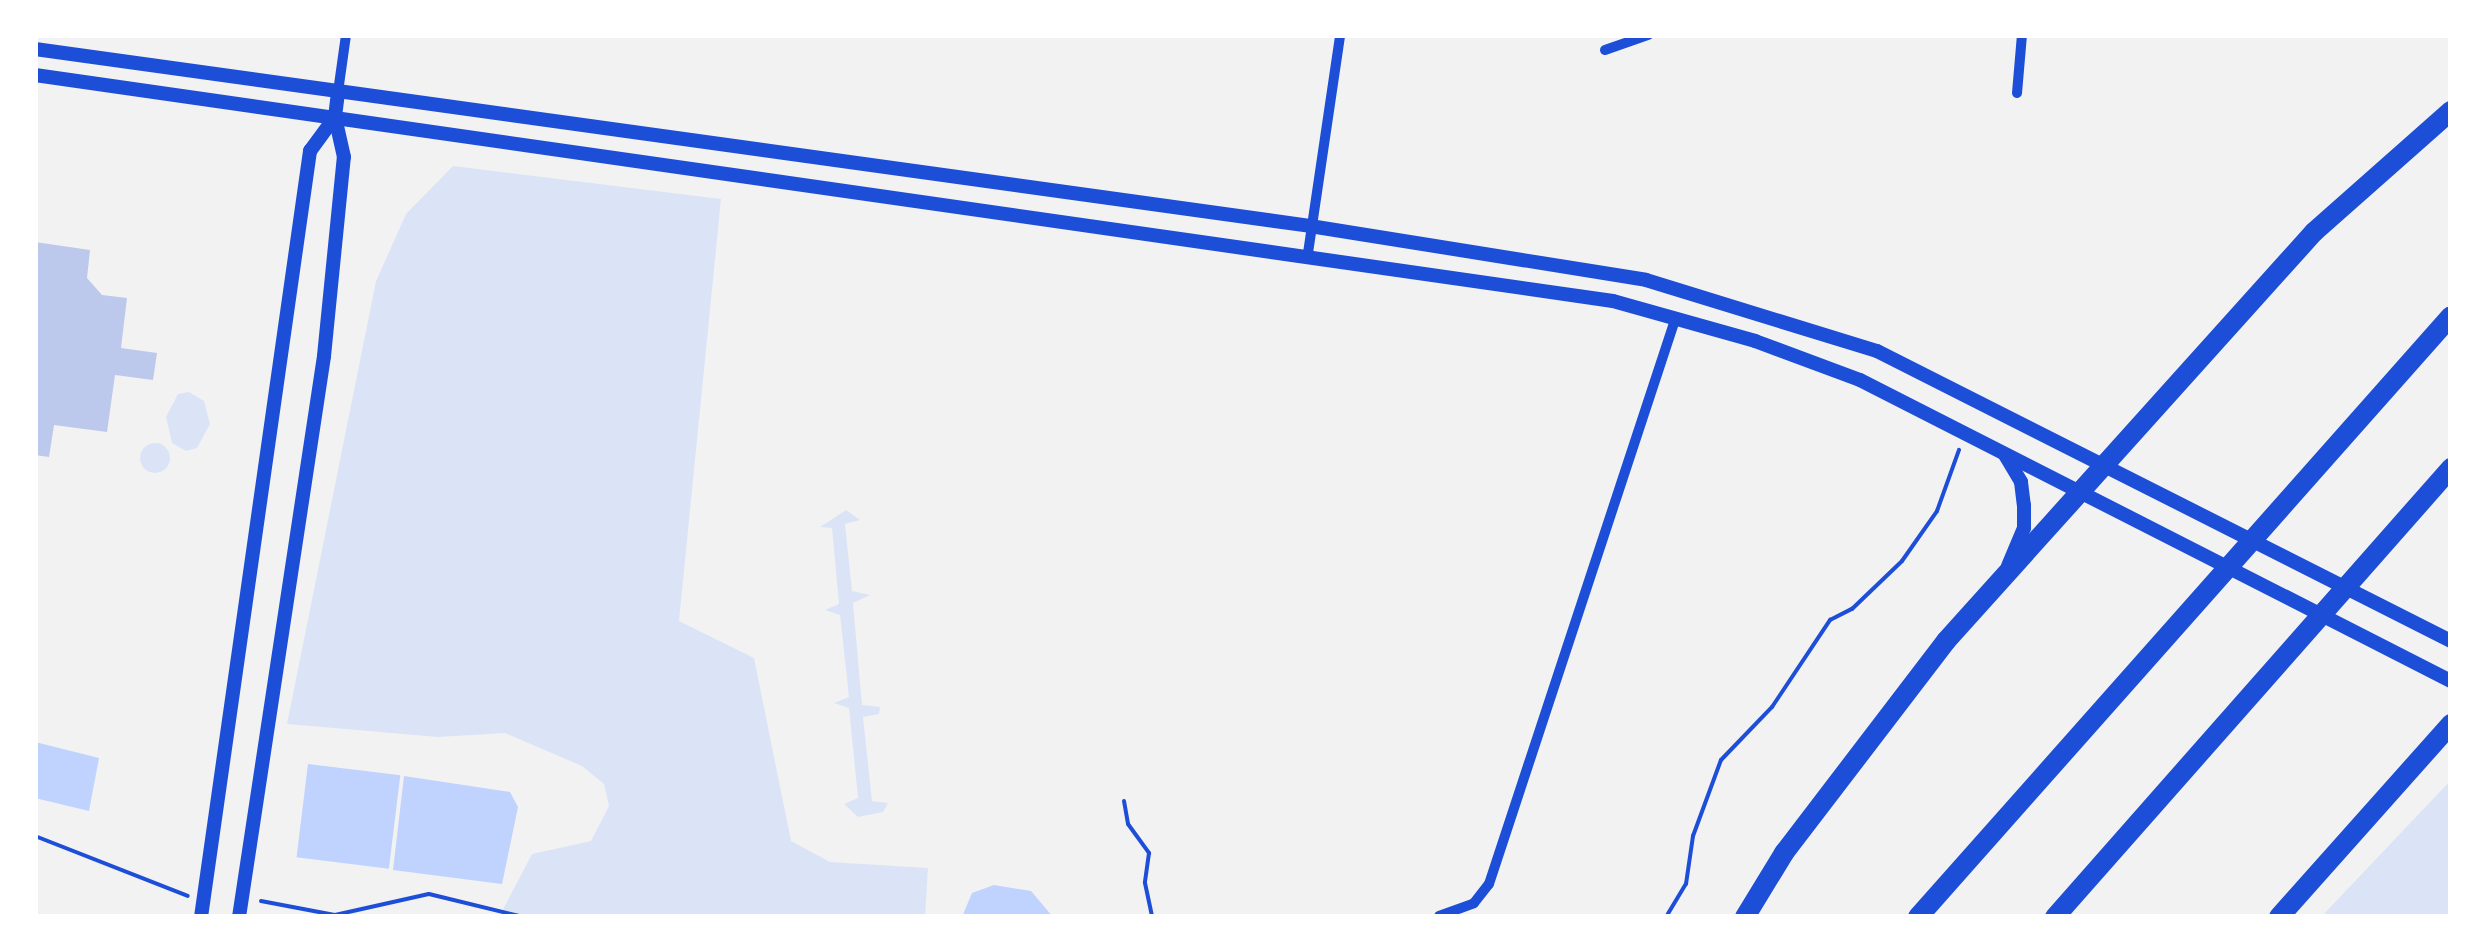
<!DOCTYPE html>
<style>
body{margin:0}
#map{position:relative;width:2486px;height:952px;overflow:hidden;background:#f2f2f2;font-family:Manrope,sans-serif}
div>[style]{position:absolute}
.green>*{inset:0;background:#dbe4f7}
.round{border-radius:50%}
.water>*{inset:0;background:#bfd3fe;transform-origin:0 0}
.building>*{inset:0;background:#bdc9ec}
.path>*{height:4px;margin:-2px;padding:0 2px;transform-origin:2px;border-radius:2px;background:#1d4ed8}
.minor>*{height:10px;margin:-5px;padding:0 5px;transform-origin:5px;border-radius:5px;background:#1d4ed8}
.tertiary>*{height:14px;margin:-7px;padding:0 7px;transform-origin:7px;border-radius:7px;background:#1d4ed8}
.motorway>*{height:20px;margin:-10px;padding:0 10px;transform-origin:10px;border-radius:10px;background:#1d4ed8}
span{translate:-50% -50%;white-space:nowrap;text-align:center;line-height:1.15;-webkit-text-stroke:9px #fff;paint-order:stroke}
.frame{position:absolute;inset:0;border:38px solid #fff;pointer-events:none}
</style>
<div id="map">
<div class="green">
<i style="clip-path:polygon(453px 166px,721px 199px,679px 621px,754px 658px,791px 841px,830px 862px,928px 868px,925px 917px,499px 917px,532px 854px,591px 841px,609px 806px,604px 784px,582px 766px,505px 733px,438px 737px,287px 724px,376px 281px,406px 214px)"></i>
<i style="clip-path:polygon(189px 392px,204px 401px,210px 424px,197px 448px,186px 451px,172px 443px,166px 417px,178px 394px)"></i>
<i class="round" style="left:140px;top:443px;width:30px;height:30px"></i>
<i style="clip-path:polygon(846px 510px,860px 520px,845px 524px,852px 591px,870px 595px,853px 603px,862px 705px,880px 707px,879px 714px,863px 717px,872px 801px,888px 803px,883px 812px,858px 817px,844px 804px,858px 798px,849px 708px,834px 703px,849px 697px,840px 615px,825px 610px,839px 604px,832px 528px,820px 527px)"></i>
<i style="clip-path:polygon(2451px 780px,2451px 917px,2321px 917px)"></i>
</div>
<div class="water">
<i style="clip-path:polygon(35px 742px,99px 758px,89px 811px,35px 798px)"></i>
<i style="left:308px;top:764px;width:93px;height:94px;rotate:7deg"></i>
<i style="clip-path:polygon(404px 776px,510px 792px,518px 807px,502px 884px,393px 870px)"></i>
<i style="clip-path:polygon(994px 885px,1031px 891px,1053px 917px,962px 917px,972px 893px)"></i>
</div>
<div class="building">
<i style="clip-path:polygon(35px 242px,90px 250px,87px 278px,102px 295px,127px 298px,121px 348px,157px 353px,153px 380px,115px 375px,107px 432px,54px 425px,49px 457px,35px 455px)"></i>
</div>
<div class="path">
<i style="left:1124px;top:801px;width:23px;rotate:80deg"></i>
<i style="left:1128px;top:824px;width:36px;rotate:54deg"></i>
<i style="left:1149px;top:853px;width:30px;rotate:98deg"></i>
<i style="left:1145px;top:883px;width:35px;rotate:78deg"></i>
<i style="left:35px;top:836px;width:164px;rotate:21.4deg"></i>
<i style="left:261px;top:901px;width:75px;rotate:10.7deg"></i>
<i style="left:335px;top:915px;width:96px;rotate:-12.6deg"></i>
<i style="left:429px;top:894px;width:97px;rotate:13.7deg"></i>
<i style="left:1666px;top:917px;width:39px;rotate:-59deg"></i>
<i style="left:1686px;top:884px;width:49px;rotate:-81.7deg"></i>
<i style="left:1693px;top:836px;width:81px;rotate:-69.8deg"></i>
<i style="left:1721px;top:760px;width:74px;rotate:-46.1deg"></i>
<i style="left:1772px;top:707px;width:105px;rotate:-56.3deg"></i>
<i style="left:1830px;top:620px;width:25px;rotate:-27deg"></i>
<i style="left:1852px;top:609px;width:69px;rotate:-43.8deg"></i>
<i style="left:1902px;top:561px;width:61px;rotate:-55deg"></i>
<i style="left:1937px;top:511px;width:65px;rotate:-70.2deg"></i>
</div>
<div class="minor">
<i style="left:1605px;top:50px;width:46px;rotate:-19.2deg"></i>
<i style="left:338px;top:92px;width:58px;rotate:-82deg"></i>
<i style="left:2017px;top:93px;width:58px;rotate:-85.1deg"></i>
<i style="left:1308px;top:253px;width:220px;rotate:-81.6deg"></i>
<i style="left:1439px;top:916px;width:37px;rotate:-20deg"></i>
<i style="left:1474px;top:903px;width:24px;rotate:-52deg"></i>
<i style="left:1489px;top:884px;width:597px;rotate:-71.75deg"></i>
</div>
<div class="tertiary">
<i style="left:35px;top:49px;width:1287px;rotate:7.9deg"></i>
<i style="left:1310px;top:226px;width:340px;rotate:9.1deg"></i>
<i style="left:1646px;top:280px;width:242px;rotate:17.1deg"></i>
<i style="left:1877px;top:351px;width:643px;rotate:26.8deg"></i>
<i style="left:35px;top:75px;width:1594px;rotate:8.15deg"></i>
<i style="left:1613px;top:301px;width:148px;rotate:15.7deg"></i>
<i style="left:1755px;top:341px;width:112px;rotate:20.4deg"></i>
<i style="left:1860px;top:380px;width:663px;rotate:26.99deg"></i>
<i style="left:2005px;top:455px;width:31px;rotate:59deg"></i>
<i style="left:2021px;top:482px;width:23px;rotate:83deg"></i>
<i style="left:2024px;top:505px;width:23px;rotate:90deg"></i>
<i style="left:2024px;top:528px;width:41px;rotate:112.8deg"></i>
<i style="left:201px;top:917px;width:774px;rotate:-81.9deg"></i>
<i style="left:310px;top:151px;width:42px;rotate:-53.7deg"></i>
<i style="left:239px;top:917px;width:567px;rotate:-81.38deg"></i>
<i style="left:324px;top:356px;width:200px;rotate:-84.3deg"></i>
<i style="left:344px;top:157px;width:41px;rotate:-102.7deg"></i>
<i style="left:335px;top:117px;width:25px;rotate:-83deg"></i>
</div>
<div class="motorway">
<i style="left:1745px;top:917px;width:75px;rotate:-58.6deg"></i>
<i style="left:1784px;top:853px;width:267px;rotate:-52.6deg"></i>
<i style="left:1946px;top:641px;width:550px;rotate:-48.02deg"></i>
<i style="left:2314px;top:232px;width:183px;rotate:-41.5deg"></i>
<i style="left:1918px;top:917px;width:803px;rotate:-48.43deg"></i>
<i style="left:2055px;top:917px;width:599px;rotate:-48.59deg"></i>
<i style="left:2279px;top:917px;width:259px;rotate:-48.3deg"></i>
</div>
<div class="frame"></div>
</div>
